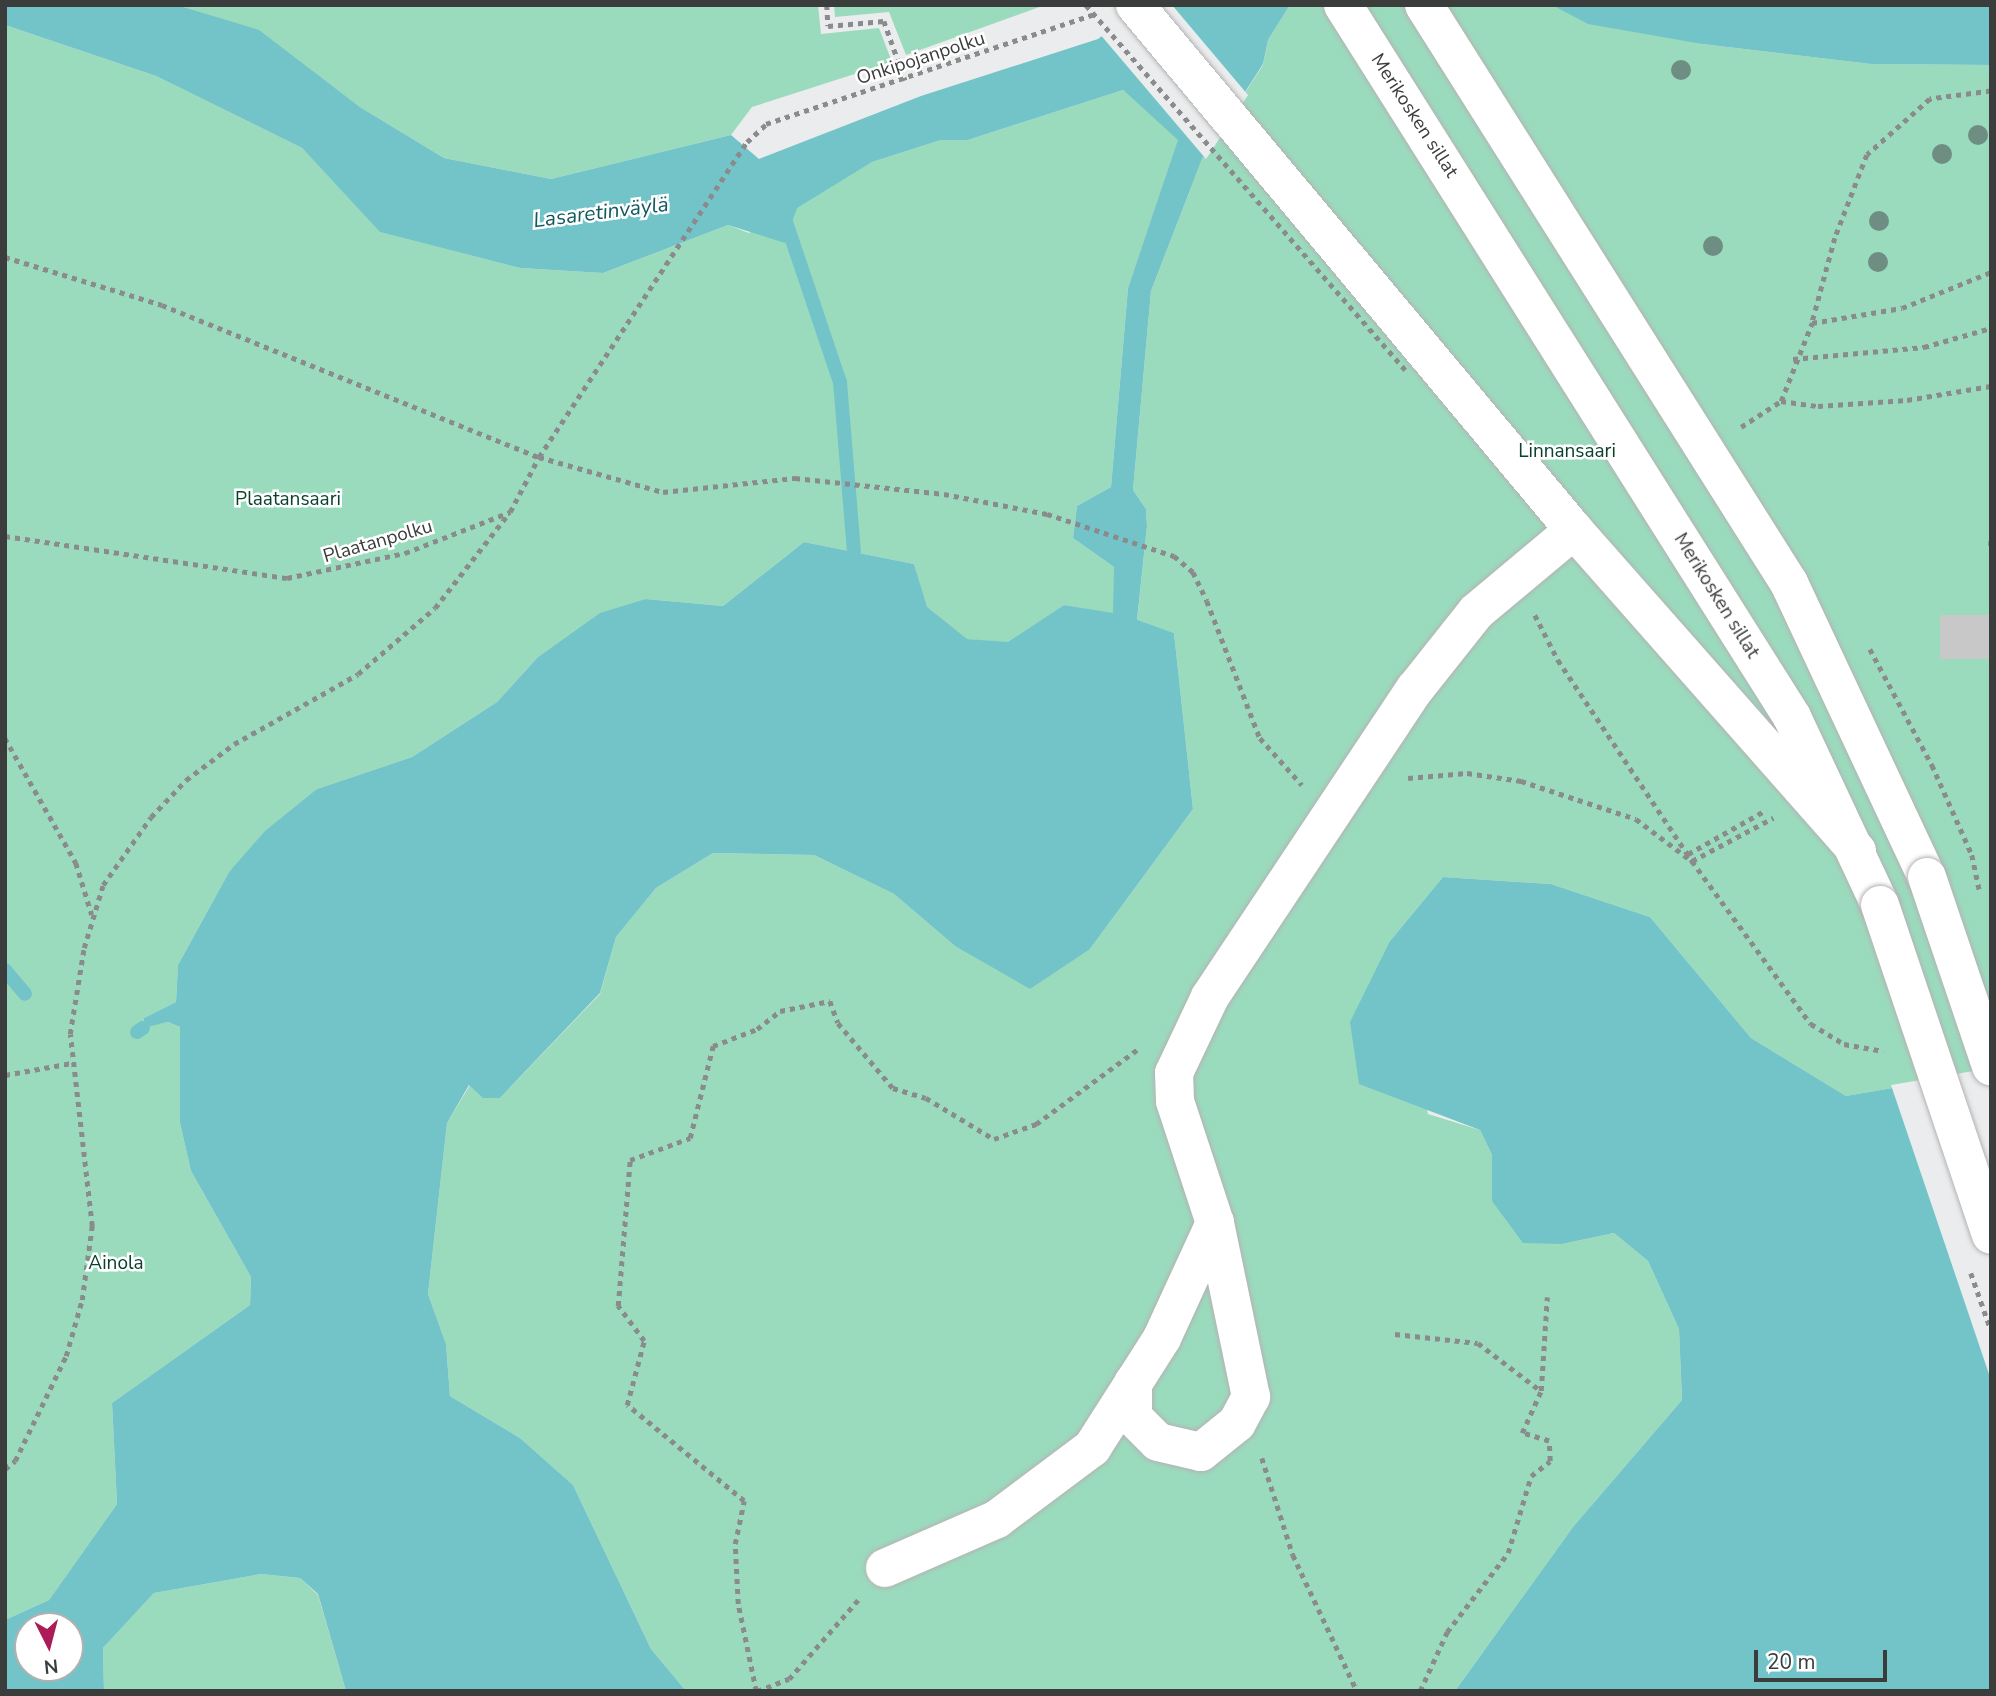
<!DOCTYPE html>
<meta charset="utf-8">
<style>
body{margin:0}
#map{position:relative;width:1996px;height:1696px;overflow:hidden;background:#ebeced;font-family:"Nunito Sans",sans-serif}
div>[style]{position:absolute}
.green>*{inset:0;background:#9bdbbd}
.water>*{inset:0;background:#73c4c8}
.pier>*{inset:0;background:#ebeced}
.stream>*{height:14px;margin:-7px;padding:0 7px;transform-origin:7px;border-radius:7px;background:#73c4c8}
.building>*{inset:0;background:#c9c8c8;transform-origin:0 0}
.path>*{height:4.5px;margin-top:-2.25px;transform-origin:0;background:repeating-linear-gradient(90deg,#8a8b8c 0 5px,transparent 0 10px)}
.roads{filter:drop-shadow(0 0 2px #b3b3b4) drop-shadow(0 0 2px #b3b3b4)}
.minor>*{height:38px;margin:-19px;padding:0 19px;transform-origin:19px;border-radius:19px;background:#fff}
.major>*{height:38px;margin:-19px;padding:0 19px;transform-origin:19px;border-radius:19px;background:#fff}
.path-bridge>*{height:4.5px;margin-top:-2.25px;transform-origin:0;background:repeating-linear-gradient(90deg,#8a8b8c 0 5px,transparent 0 10px)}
.bridges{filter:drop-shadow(0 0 2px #b3b3b4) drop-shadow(0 0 2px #b3b3b4)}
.major-bridge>*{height:38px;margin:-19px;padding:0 19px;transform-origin:19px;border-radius:19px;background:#fff}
.trees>*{width:20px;height:20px;margin:-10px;border-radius:50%;background:#6f8e83}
span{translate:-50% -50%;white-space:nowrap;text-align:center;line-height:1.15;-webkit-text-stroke:5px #fff;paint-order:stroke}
.street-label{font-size:19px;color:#3b3c3c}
.park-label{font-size:19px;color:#09412d}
.water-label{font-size:21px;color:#11595c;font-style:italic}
.frame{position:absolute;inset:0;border:7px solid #3b3c3c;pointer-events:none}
.north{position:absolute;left:14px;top:1612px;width:70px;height:70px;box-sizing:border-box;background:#fff;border:2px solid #b1b1b1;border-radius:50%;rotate:174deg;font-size:19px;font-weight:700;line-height:28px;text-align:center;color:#3b3c3c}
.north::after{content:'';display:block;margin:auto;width:24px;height:32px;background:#ac1c56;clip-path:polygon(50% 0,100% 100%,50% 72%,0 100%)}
.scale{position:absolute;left:1754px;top:1650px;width:133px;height:32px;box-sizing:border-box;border:4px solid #3b3c3c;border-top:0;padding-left:9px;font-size:21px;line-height:24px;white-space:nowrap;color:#3b3c3c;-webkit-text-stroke:5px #fff;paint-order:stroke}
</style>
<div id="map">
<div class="green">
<i style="clip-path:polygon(177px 5px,818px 5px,821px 34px,879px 28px,892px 62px,752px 107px,731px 135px,551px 179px,444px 158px,360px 107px,259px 31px)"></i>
<i style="clip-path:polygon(834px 5px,1045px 5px,906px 55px,889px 12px,835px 17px)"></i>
<i style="clip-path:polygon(1290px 5px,1552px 5px,1702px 44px,1871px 64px,1991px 65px,1991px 1071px,1846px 1096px,1751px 1038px,1650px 917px,1551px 884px,1443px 877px,1390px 941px,1428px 1114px,1480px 1130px,1492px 1155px,1492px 1201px,1562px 1244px,1614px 1233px,1648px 1261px,1679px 1329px,1682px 1400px,1573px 1527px,1455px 1691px,686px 1691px,651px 1649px,573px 1485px,520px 1438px,450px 1396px,446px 1344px,428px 1294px,447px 1123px,470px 1085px,500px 1098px,600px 994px,616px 937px,656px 888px,713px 853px,814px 855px,894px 894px,955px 946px,1090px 949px,1193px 809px,1174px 633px,1137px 621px,1147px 526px,1146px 509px,1133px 490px,1151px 291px,1202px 159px,1263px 65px,1268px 40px)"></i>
<i style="clip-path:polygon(5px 25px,156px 76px,302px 148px,381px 232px,520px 268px,603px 273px,728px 225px,749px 233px,872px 162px,941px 140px,968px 140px,1123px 90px,1179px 140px,1128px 288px,1111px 487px,1077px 506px,1073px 538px,1114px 567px,1114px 614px,1064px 605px,1008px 643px,966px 639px,926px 607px,914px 564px,804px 542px,723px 606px,646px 599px,537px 658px,497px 702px,412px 757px,317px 789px,229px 872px,178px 965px,176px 1002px,144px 1018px,143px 1027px,168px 1022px,180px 1027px,180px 1123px,191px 1171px,251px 1277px,250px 1305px,112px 1403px,117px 1504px,49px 1600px,5px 1620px)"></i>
<i style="clip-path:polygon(261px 1574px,300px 1578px,318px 1595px,346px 1691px,104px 1691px,103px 1648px,154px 1593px)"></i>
</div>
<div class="water">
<i style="clip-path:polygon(evenodd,5px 5px,177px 5px,259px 30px,360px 107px,444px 158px,551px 179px,731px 135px,759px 159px,921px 96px,1098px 39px,1143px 5px,1290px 5px,1268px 40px,1263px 64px,1202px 159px,1151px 291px,1133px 490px,1146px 509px,1147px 526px,1137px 620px,1174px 633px,1193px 809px,1090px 949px,1030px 989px,955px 946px,894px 894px,814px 855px,713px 853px,656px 888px,616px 937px,600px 993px,500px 1098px,483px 1098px,469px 1085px,447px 1123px,428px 1294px,446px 1344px,450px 1396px,520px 1438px,573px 1485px,651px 1649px,686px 1691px,346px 1691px,318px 1594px,300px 1578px,261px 1574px,154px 1593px,103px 1648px,104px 1691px,5px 1691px,5px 1620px,49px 1600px,117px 1504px,112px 1403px,250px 1305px,251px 1277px,191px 1171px,180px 1123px,180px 1027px,168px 1022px,143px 1028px,144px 1018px,176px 1002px,178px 965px,229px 872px,265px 831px,317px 789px,412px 757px,497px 702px,537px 658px,600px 613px,646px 599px,723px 606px,804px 542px,914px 564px,927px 607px,967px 639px,1008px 642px,1064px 605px,1113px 613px,1114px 567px,1073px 538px,1077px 506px,1111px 487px,1128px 288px,1178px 140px,1123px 90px,968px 140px,941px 140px,872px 162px,797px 208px,785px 243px,728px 225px,603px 273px,520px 268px,380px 232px,302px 148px,156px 76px,5px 25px,5px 5px,28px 1626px,70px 1626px,70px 1668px,28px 1668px,28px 1626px)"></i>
<i style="clip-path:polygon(1552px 5px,1991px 5px,1991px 65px,1871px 64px,1702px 44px,1588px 24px)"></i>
<i style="clip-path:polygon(1443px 877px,1551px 884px,1650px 917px,1751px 1038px,1846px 1096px,1991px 1071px,1991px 1691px,1455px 1691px,1573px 1527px,1682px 1400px,1679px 1329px,1648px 1261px,1614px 1233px,1562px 1244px,1523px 1243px,1492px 1201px,1492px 1155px,1480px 1130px,1359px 1084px,1350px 1022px,1390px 941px)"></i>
</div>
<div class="pier">
<i style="clip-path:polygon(1137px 5px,1172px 5px,1248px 95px,1206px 159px,1099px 33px)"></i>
<i style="clip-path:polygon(1991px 1068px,1991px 1380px,1891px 1085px)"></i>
</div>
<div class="stream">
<i style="left:784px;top:216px;width:175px;rotate:71.4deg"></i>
<i style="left:840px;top:382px;width:170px;rotate:85.3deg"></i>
<i style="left:5px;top:970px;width:31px;rotate:50deg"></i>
<i style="left:137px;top:1032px;width:7px;rotate:-34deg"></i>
</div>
<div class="building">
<i style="left:1991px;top:615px;width:44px;height:51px;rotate:90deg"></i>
</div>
<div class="path">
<i style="left:827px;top:5px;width:21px;rotate:87deg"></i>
<i style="left:828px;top:26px;width:56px;rotate:-5.1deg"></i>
<i style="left:884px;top:21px;width:63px;rotate:70.4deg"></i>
<i style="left:1991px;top:91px;width:62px;rotate:172.5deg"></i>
<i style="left:1930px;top:99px;width:84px;rotate:138.4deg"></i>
<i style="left:1867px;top:155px;width:89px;rotate:111.1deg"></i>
<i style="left:1835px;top:238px;width:88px;rotate:105.1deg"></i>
<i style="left:1812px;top:323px;width:91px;rotate:-9.5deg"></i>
<i style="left:1902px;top:308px;width:96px;rotate:-22deg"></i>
<i style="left:5px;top:257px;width:164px;rotate:17deg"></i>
<i style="left:162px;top:305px;width:406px;rotate:22deg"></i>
<i style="left:539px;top:457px;width:129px;rotate:15.8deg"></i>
<i style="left:663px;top:492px;width:133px;rotate:-6.1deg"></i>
<i style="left:795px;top:478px;width:150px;rotate:6.1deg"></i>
<i style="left:944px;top:494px;width:105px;rotate:11deg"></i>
<i style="left:1047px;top:514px;width:134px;rotate:18.3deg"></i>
<i style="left:1174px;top:556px;width:25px;rotate:40deg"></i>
<i style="left:1193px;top:572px;width:32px;rotate:64deg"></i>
<i style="left:1207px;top:601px;width:147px;rotate:68.9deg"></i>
<i style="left:1260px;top:738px;width:63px;rotate:48.2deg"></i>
<i style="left:1793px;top:359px;width:132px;rotate:-5.2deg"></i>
<i style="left:1924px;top:347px;width:70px;rotate:-15.8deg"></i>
<i style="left:1781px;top:401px;width:37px;rotate:8deg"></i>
<i style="left:1818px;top:406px;width:89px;rotate:-3.9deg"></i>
<i style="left:1907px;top:400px;width:85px;rotate:-9.5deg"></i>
<i style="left:1741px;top:427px;width:48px;rotate:-33deg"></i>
<i style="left:1781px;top:401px;width:84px;rotate:-68.3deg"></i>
<i style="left:5px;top:536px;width:285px;rotate:8.5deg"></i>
<i style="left:287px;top:578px;width:121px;rotate:-12deg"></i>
<i style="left:405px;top:553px;width:113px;rotate:-21.3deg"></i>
<i style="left:510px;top:512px;width:62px;rotate:-62.2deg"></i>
<i style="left:539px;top:457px;width:377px;rotate:-56.6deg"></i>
<i style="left:747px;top:142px;width:26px;rotate:-43deg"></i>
<i style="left:766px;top:124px;width:346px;rotate:-18.5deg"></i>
<i style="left:1991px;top:541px;width:5px;rotate:90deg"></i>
<i style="left:1535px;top:615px;width:51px;rotate:62.9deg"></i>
<i style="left:1558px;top:660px;width:242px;rotate:56.3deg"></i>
<i style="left:1692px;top:861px;width:92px;rotate:-28deg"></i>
<i style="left:1870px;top:649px;width:132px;rotate:61.9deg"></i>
<i style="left:1932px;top:765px;width:98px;rotate:66deg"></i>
<i style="left:1972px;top:855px;width:38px;rotate:78deg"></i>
<i style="left:5px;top:738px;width:144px;rotate:60.4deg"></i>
<i style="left:76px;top:863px;width:54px;rotate:72.9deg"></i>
<i style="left:1408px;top:778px;width:59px;rotate:-4.8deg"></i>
<i style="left:1467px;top:773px;width:55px;rotate:8.4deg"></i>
<i style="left:1521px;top:781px;width:121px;rotate:18.3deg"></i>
<i style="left:1636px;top:819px;width:70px;rotate:36.9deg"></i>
<i style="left:1692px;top:861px;width:202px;rotate:53.9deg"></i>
<i style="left:1811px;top:1024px;width:39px;rotate:31deg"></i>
<i style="left:1844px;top:1044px;width:40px;rotate:10deg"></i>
<i style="left:1688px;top:854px;width:90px;rotate:-29.4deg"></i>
<i style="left:5px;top:1075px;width:68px;rotate:-10.2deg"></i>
<i style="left:1395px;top:1334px;width:83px;rotate:6.2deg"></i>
<i style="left:1478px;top:1343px;width:79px;rotate:37.3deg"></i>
<i style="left:1262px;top:1458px;width:102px;rotate:72.3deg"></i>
<i style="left:1293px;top:1555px;width:150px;rotate:64.8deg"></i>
<i style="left:5px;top:1469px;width:13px;rotate:-39deg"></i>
<i style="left:15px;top:1461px;width:117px;rotate:-64.1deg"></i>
<i style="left:66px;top:1356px;width:58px;rotate:-74.1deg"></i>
<i style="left:82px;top:1300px;width:75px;rotate:-82.3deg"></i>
<i style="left:92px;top:1226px;width:193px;rotate:-96.5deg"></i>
<i style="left:70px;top:1034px;width:87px;rotate:-80.8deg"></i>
<i style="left:84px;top:948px;width:66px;rotate:-73.2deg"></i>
<i style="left:103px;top:885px;width:83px;rotate:-54.8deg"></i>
<i style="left:151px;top:817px;width:51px;rotate:-46.6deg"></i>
<i style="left:186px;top:780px;width:60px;rotate:-36.9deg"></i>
<i style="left:234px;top:744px;width:142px;rotate:-29.4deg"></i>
<i style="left:358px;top:674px;width:101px;rotate:-40.6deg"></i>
<i style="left:435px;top:608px;width:120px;rotate:-52.1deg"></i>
<i style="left:756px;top:1691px;width:89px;rotate:-101.7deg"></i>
<i style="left:738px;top:1604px;width:60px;rotate:-92.9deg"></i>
<i style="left:735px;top:1544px;width:44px;rotate:-78.2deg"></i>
<i style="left:744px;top:1501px;width:151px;rotate:-140.6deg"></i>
<i style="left:627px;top:1405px;width:66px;rotate:-75.1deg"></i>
<i style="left:644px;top:1341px;width:44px;rotate:-126.6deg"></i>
<i style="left:618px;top:1306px;width:146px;rotate:-85.3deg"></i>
<i style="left:630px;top:1160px;width:64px;rotate:-20.1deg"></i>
<i style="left:690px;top:1138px;width:95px;rotate:-76deg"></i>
<i style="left:713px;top:1046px;width:47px;rotate:-21.1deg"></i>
<i style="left:757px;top:1029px;width:29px;rotate:-38deg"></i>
<i style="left:780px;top:1011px;width:51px;rotate:-11.3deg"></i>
<i style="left:830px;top:1001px;width:23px;rotate:70deg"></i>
<i style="left:838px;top:1023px;width:85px;rotate:49.8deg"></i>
<i style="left:893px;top:1088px;width:34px;rotate:17deg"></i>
<i style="left:926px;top:1098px;width:79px;rotate:31.1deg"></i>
<i style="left:994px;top:1139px;width:45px;rotate:-19.7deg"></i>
<i style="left:1036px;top:1124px;width:127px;rotate:-36.3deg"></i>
<i style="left:757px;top:1691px;width:34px;rotate:-21deg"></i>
<i style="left:789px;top:1679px;width:105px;rotate:-48.9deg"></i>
<i style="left:1420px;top:1691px;width:65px;rotate:-65.4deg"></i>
<i style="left:1447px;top:1632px;width:100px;rotate:-52.3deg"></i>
<i style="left:1508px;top:1553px;width:80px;rotate:-73.4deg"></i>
<i style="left:1531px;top:1476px;width:24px;rotate:-38deg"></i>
<i style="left:1550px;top:1461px;width:20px;rotate:-93deg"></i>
<i style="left:1549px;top:1441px;width:28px;rotate:-163deg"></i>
<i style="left:1522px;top:1433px;width:46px;rotate:-65.7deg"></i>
<i style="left:1541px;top:1391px;width:94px;rotate:-86.3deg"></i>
</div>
<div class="roads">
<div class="minor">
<i style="left:1133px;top:1383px;width:34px;rotate:90deg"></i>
<i style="left:1133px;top:1417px;width:35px;rotate:45deg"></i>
<i style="left:1158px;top:1442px;width:44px;rotate:13.1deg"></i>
<i style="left:1201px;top:1452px;width:46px;rotate:-38.9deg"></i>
<i style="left:1237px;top:1423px;width:30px;rotate:-62deg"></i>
<i style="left:1251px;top:1397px;width:178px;rotate:-101.7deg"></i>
<i style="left:885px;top:1568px;width:122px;rotate:-23.6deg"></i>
<i style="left:997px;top:1519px;width:119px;rotate:-36.8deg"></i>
<i style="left:1092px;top:1448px;width:130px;rotate:-57.5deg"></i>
<i style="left:1162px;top:1338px;width:127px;rotate:-65.3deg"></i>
<i style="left:1215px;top:1223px;width:128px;rotate:-108.2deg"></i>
<i style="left:1175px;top:1101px;width:28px;rotate:-92deg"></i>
<i style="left:1174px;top:1073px;width:84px;rotate:-64.7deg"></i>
<i style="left:1210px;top:997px;width:370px;rotate:-56.4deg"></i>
<i style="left:1415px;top:689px;width:98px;rotate:-51.6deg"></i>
<i style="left:1476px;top:612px;width:128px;rotate:-39.9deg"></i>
</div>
<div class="major">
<i style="left:1135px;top:5px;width:684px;rotate:50.1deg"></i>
<i style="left:1574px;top:530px;width:428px;rotate:48.6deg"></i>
<i style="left:1343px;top:5px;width:842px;rotate:57.76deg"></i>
<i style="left:1792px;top:717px;width:208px;rotate:64.9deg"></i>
<i style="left:1424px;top:5px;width:684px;rotate:57.73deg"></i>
<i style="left:1789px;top:583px;width:325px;rotate:64.9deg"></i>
</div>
</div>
<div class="path-bridge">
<i style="left:1086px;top:5px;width:485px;rotate:48.8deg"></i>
<i style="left:1971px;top:1273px;width:60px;rotate:70.7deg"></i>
</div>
<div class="bridges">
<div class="major-bridge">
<i style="left:1927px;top:877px;width:200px;rotate:71.3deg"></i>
<i style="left:1880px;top:905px;width:348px;rotate:71.4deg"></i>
</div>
</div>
<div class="trees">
<i style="left:1681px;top:70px"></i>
<i style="left:1978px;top:135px"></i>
<i style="left:1942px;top:154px"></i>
<i style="left:1879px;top:221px"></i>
<i style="left:1713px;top:246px"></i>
<i style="left:1878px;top:262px"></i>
</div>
<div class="street-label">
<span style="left:921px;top:59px;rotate:-18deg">Onkipojanpolku</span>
<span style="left:1414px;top:116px;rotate:57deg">Merikosken sillat</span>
<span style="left:378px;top:542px;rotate:-16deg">Plaatanpolku</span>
<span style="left:1716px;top:596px;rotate:58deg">Merikosken sillat</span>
</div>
<div class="park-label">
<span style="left:1567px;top:452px">Linnansaari</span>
<span style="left:288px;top:500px">Plaatansaari</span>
<span style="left:116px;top:1264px">Ainola</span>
</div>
<div class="water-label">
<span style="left:601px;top:212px;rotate:-7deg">Lasaretinväylä</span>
</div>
<div class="frame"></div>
<div class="north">N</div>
<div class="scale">20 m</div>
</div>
